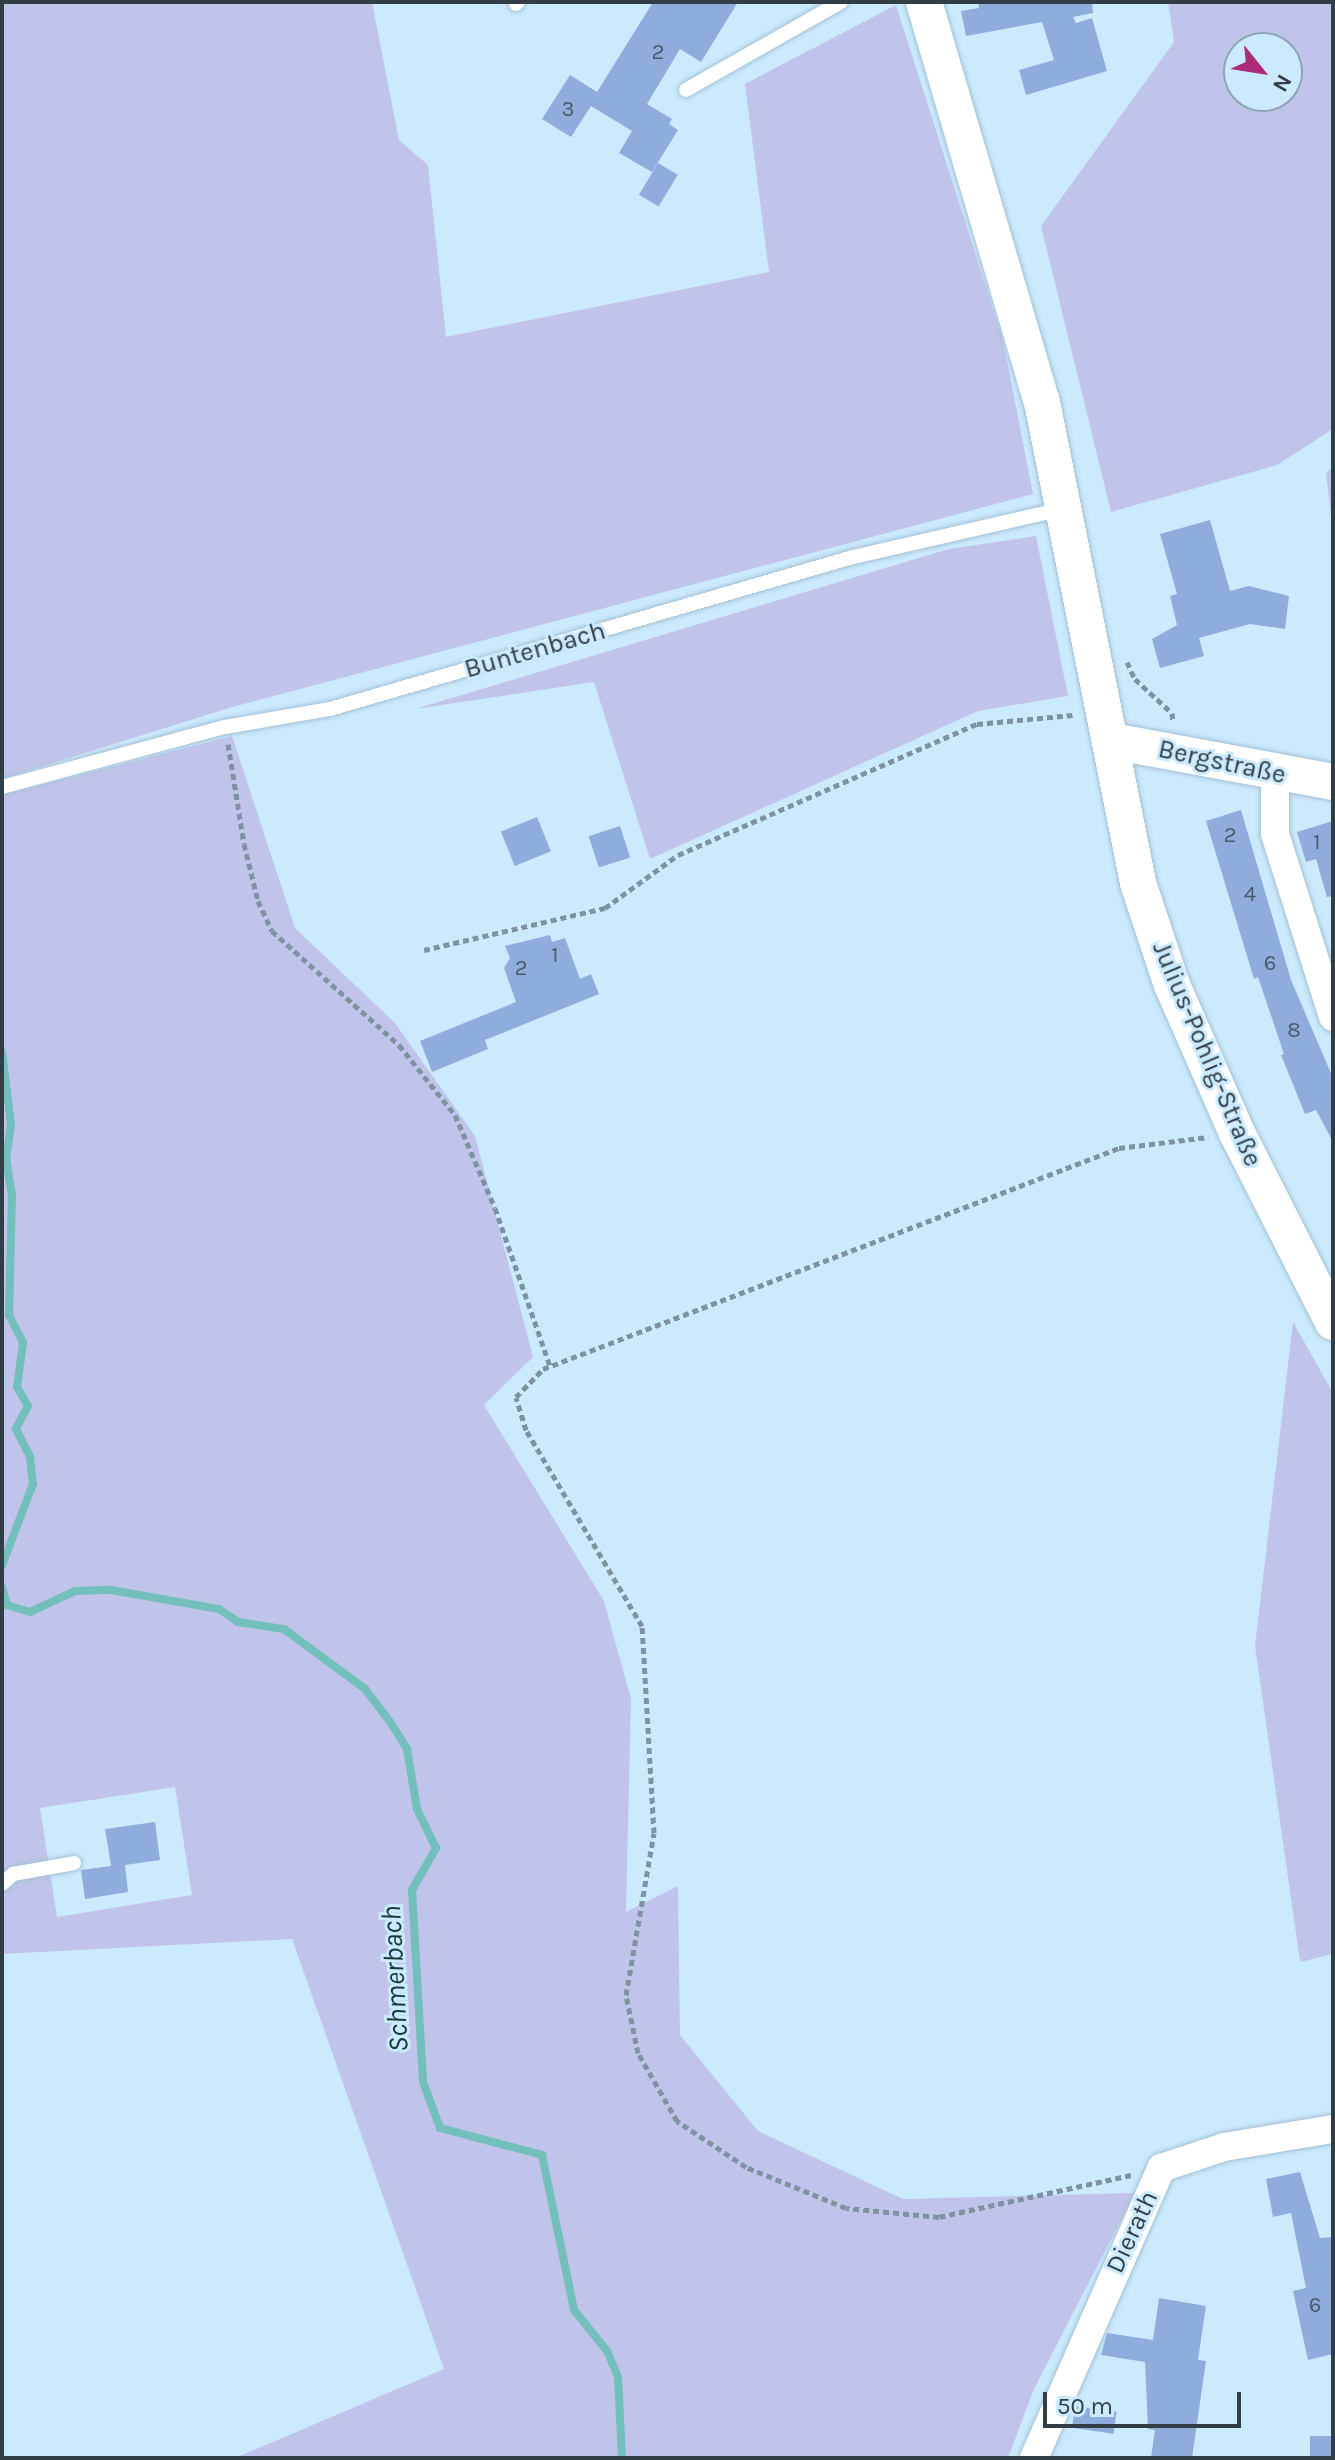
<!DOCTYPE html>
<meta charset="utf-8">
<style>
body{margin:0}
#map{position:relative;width:1335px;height:2460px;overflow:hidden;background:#cceafe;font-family:Karla,sans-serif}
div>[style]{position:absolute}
.green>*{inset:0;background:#c1c4ea}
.stream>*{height:8px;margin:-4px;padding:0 4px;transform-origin:4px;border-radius:4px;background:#72bfbc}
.building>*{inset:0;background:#8faddc;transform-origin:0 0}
.path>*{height:5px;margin-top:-2.5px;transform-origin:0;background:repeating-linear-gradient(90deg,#7e93a1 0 6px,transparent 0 10px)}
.roads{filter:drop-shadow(0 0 2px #a3c0d4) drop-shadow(0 0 2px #a3c0d4)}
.service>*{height:14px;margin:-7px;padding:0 7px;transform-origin:7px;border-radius:7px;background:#fff}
.minor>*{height:28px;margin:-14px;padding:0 14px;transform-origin:14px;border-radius:14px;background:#fff}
.tertiary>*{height:36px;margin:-18px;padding:0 18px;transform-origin:18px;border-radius:18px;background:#fff}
span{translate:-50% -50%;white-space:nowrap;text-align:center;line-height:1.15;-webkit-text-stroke:6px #cceafe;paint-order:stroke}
.number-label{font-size:22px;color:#495a6c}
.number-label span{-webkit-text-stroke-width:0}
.street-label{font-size:26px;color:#323e46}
.water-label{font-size:28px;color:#153b3a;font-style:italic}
.frame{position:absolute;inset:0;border:4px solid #323e46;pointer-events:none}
.north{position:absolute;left:1223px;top:32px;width:80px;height:80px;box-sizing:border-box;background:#cceafe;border:2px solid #8ea5b4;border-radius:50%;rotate:120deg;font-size:22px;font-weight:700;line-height:32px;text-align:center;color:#323e46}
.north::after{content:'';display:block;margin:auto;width:28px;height:36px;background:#ac2b78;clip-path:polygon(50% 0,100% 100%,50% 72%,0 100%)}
.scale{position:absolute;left:1043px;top:2392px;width:198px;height:36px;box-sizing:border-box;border:4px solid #323e46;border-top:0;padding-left:10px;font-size:24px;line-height:28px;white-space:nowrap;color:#323e46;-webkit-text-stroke:6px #cceafe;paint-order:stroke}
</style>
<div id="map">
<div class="green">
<i style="clip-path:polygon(2px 2px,372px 2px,399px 140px,428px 165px,446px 337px,769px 272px,745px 84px,896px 5px,1003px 340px,1033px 494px,229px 708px,2px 779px)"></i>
<i style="clip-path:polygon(evenodd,1168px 2px,1333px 2px,1333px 429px,1277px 465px,1111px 512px,1041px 226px,1174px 42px,1168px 2px,1239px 48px,1287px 48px,1287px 96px,1239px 96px,1239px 48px)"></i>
<i style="clip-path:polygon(1333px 468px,1333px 535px,1326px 472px)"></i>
<i style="clip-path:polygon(1036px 536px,1068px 696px,978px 711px,650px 859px,594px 682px,415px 709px,949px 549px)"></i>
<i style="clip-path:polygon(evenodd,232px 736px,295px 928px,395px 1023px,475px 1136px,533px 1357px,484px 1405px,604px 1601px,631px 1699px,626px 1912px,678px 1886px,680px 2035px,758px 2131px,903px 2199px,1135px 2193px,1034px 2389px,1008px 2458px,235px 2458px,444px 2369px,292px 1939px,2px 1954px,2px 795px,232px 736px,175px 1787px,192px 1895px,57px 1917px,40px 1808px,175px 1787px)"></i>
<i style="clip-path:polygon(1293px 1322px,1333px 1393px,1333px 1954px,1300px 1962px,1255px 1646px)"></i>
</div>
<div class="stream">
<i style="left:2px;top:1052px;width:73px;rotate:82.9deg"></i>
<i style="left:11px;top:1124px;width:34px;rotate:98deg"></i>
<i style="left:6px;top:1158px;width:36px;rotate:81deg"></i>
<i style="left:12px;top:1194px;width:121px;rotate:91.4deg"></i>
<i style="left:9px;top:1315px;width:31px;rotate:63deg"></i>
<i style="left:23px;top:1343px;width:44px;rotate:97.8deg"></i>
<i style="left:17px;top:1387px;width:22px;rotate:60deg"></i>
<i style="left:28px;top:1406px;width:26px;rotate:118deg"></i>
<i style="left:16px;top:1429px;width:31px;rotate:63deg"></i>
<i style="left:30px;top:1457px;width:27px;rotate:84deg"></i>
<i style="left:33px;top:1484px;width:87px;rotate:110.9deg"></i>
<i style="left:2px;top:1587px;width:19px;rotate:74deg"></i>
<i style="left:7px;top:1605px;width:24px;rotate:17deg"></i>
<i style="left:30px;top:1612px;width:50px;rotate:-25deg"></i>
<i style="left:75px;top:1591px;width:36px;rotate:-2deg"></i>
<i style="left:111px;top:1590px;width:110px;rotate:10deg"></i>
<i style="left:219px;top:1609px;width:23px;rotate:34deg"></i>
<i style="left:238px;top:1622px;width:47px;rotate:8.7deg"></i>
<i style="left:284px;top:1629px;width:101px;rotate:36.5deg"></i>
<i style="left:365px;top:1689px;width:43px;rotate:52.6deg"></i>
<i style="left:391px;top:1723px;width:31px;rotate:58deg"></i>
<i style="left:407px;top:1749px;width:61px;rotate:80.5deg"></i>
<i style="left:417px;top:1809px;width:43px;rotate:64deg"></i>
<i style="left:436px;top:1848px;width:48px;rotate:119.7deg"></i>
<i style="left:412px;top:1890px;width:192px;rotate:86.7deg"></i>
<i style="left:423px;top:2082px;width:49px;rotate:69.7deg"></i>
<i style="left:440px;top:2128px;width:106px;rotate:14.8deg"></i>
<i style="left:542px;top:2155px;width:158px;rotate:78.3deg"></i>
<i style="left:574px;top:2310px;width:53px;rotate:51.2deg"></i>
<i style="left:607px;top:2351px;width:28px;rotate:67deg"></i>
<i style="left:618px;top:2377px;width:81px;rotate:87.2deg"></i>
</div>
<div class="building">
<i style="clip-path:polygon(653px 2px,738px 2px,701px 62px,680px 49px,647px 104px,672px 119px,669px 124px,678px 130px,652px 172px,619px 153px,632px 131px,591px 106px,571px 137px,542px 119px,570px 75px,597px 92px)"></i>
<i style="clip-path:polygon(978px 2px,1092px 2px,1093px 13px,1073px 17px,1076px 23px,1092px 18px,1107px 71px,1026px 95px,1019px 70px,1054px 60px,1042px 22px,966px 36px,961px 11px,979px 8px)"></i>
<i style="left:658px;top:163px;width:23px;height:37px;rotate:31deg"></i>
<i style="clip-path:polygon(1210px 520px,1230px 591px,1249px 586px,1289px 596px,1285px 629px,1250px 624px,1199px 638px,1204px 656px,1160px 668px,1152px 639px,1177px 625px,1170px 596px,1177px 594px,1160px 534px)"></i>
<i style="clip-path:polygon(1241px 810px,1291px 980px,1333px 1078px,1333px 1142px,1316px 1110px,1305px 1114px,1281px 1055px,1284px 1054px,1258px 977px,1254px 979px,1206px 821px)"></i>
<i style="left:537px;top:817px;width:37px;height:39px;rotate:68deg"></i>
<i style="clip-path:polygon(1333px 821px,1333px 896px,1327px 897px,1316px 859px,1306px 862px,1297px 832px)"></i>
<i style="left:620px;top:826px;width:33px;height:33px;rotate:72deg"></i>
<i style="clip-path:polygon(550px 935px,552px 942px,565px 938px,580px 979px,591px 974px,599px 994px,485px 1040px,488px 1049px,432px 1072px,420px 1041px,516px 1002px,504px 968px,510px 958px,505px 946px)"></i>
<i style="clip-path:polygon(155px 1822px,160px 1860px,125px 1865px,128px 1892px,85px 1899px,81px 1870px,111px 1866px,105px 1829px)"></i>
<i style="clip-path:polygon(1300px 2172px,1320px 2238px,1333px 2237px,1333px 2354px,1308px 2360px,1293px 2291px,1306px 2288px,1291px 2213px,1273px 2217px,1266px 2179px)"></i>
<i style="clip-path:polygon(1159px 2298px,1206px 2306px,1198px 2360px,1206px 2361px,1192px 2458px,1151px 2458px,1155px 2430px,1148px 2429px,1145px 2362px,1101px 2355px,1107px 2333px,1153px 2340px)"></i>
<i style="left:1075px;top:2406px;width:42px;height:22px;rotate:8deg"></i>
<i style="left:1333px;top:2436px;width:21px;height:23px;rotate:90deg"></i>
</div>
<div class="path">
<i style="left:1127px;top:662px;width:19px;rotate:65deg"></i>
<i style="left:1135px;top:679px;width:50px;rotate:42.6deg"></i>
<i style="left:1172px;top:713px;width:9px;rotate:84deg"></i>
<i style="left:228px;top:744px;width:101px;rotate:80.9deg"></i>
<i style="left:244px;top:844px;width:59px;rotate:76.2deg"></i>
<i style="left:258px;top:901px;width:33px;rotate:65deg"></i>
<i style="left:272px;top:931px;width:171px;rotate:41.9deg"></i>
<i style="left:399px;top:1045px;width:90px;rotate:51.3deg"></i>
<i style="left:455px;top:1115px;width:101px;rotate:66.7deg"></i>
<i style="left:495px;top:1208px;width:167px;rotate:70.8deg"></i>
<i style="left:424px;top:950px;width:186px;rotate:-13.1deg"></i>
<i style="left:605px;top:908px;width:90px;rotate:-36deg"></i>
<i style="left:678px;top:855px;width:326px;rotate:-23.7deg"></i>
<i style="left:977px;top:724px;width:96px;rotate:-5.4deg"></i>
<i style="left:1131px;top:2175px;width:197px;rotate:167.7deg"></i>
<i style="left:939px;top:2217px;width:93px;rotate:-174.5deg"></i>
<i style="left:846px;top:2208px;width:108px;rotate:-157.7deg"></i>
<i style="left:746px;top:2167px;width:83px;rotate:-146.3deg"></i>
<i style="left:677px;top:2121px;width:78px;rotate:-119.8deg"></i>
<i style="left:638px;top:2053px;width:59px;rotate:-101.7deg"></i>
<i style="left:626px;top:1995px;width:164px;rotate:-80.2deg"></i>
<i style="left:654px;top:1833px;width:207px;rotate:-93.3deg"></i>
<i style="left:642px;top:1626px;width:228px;rotate:-120.6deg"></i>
<i style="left:526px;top:1430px;width:34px;rotate:-107deg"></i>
<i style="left:516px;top:1397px;width:39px;rotate:-46deg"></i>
<i style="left:543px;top:1369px;width:617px;rotate:-20.99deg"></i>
<i style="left:1119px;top:1148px;width:90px;rotate:-7deg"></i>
</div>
<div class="roads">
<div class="service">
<i style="left:516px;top:4px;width:3px;rotate:-45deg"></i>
<i style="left:686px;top:90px;width:178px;rotate:-29.6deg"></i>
<i style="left:2px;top:787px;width:231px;rotate:-15.1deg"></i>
<i style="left:225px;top:727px;width:107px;rotate:-9.7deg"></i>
<i style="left:330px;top:709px;width:545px;rotate:-16.21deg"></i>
<i style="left:853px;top:557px;width:215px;rotate:-12.9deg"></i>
<i style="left:2px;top:1884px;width:15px;rotate:-42deg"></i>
<i style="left:13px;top:1874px;width:62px;rotate:-10.2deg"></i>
</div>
<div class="minor">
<i style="left:1275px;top:775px;width:59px;rotate:90deg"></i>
<i style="left:1275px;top:834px;width:192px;rotate:72.4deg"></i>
<i style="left:1034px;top:2458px;width:317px;rotate:-66.3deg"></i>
<i style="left:1161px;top:2168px;width:66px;rotate:-18.4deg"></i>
<i style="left:1224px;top:2147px;width:110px;rotate:-9.4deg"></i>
</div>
<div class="tertiary">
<i style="left:924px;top:2px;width:417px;rotate:73.6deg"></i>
<i style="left:1042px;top:402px;width:490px;rotate:78.7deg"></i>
<i style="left:1138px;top:883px;width:108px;rotate:71.6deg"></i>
<i style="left:1172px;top:985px;width:162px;rotate:66.3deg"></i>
<i style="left:1237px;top:1133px;width:212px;rotate:63.1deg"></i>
<i style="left:1112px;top:741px;width:225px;rotate:10.5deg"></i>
</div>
</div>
<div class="number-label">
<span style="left:658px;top:53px">2</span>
<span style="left:568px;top:110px">3</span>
<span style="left:1230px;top:836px">2</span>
<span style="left:1317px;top:843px">1</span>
<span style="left:1250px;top:895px">4</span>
<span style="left:555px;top:956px">1</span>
<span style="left:1270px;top:964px">6</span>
<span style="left:521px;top:969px">2</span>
<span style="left:1294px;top:1031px">8</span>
<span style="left:1315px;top:2306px">6</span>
</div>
<div class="street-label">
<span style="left:535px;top:650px;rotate:-16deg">Buntenbach</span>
<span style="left:1222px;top:762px;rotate:12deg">Bergstraße</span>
<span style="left:1207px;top:1054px;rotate:67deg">Julius-Pohlig-Straße</span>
<span style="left:1132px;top:2232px;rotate:-65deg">Dierath</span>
</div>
<div class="water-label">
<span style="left:395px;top:1979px;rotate:-93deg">Schmerbach</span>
</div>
<div class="frame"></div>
<div class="north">N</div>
<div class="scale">50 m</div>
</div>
